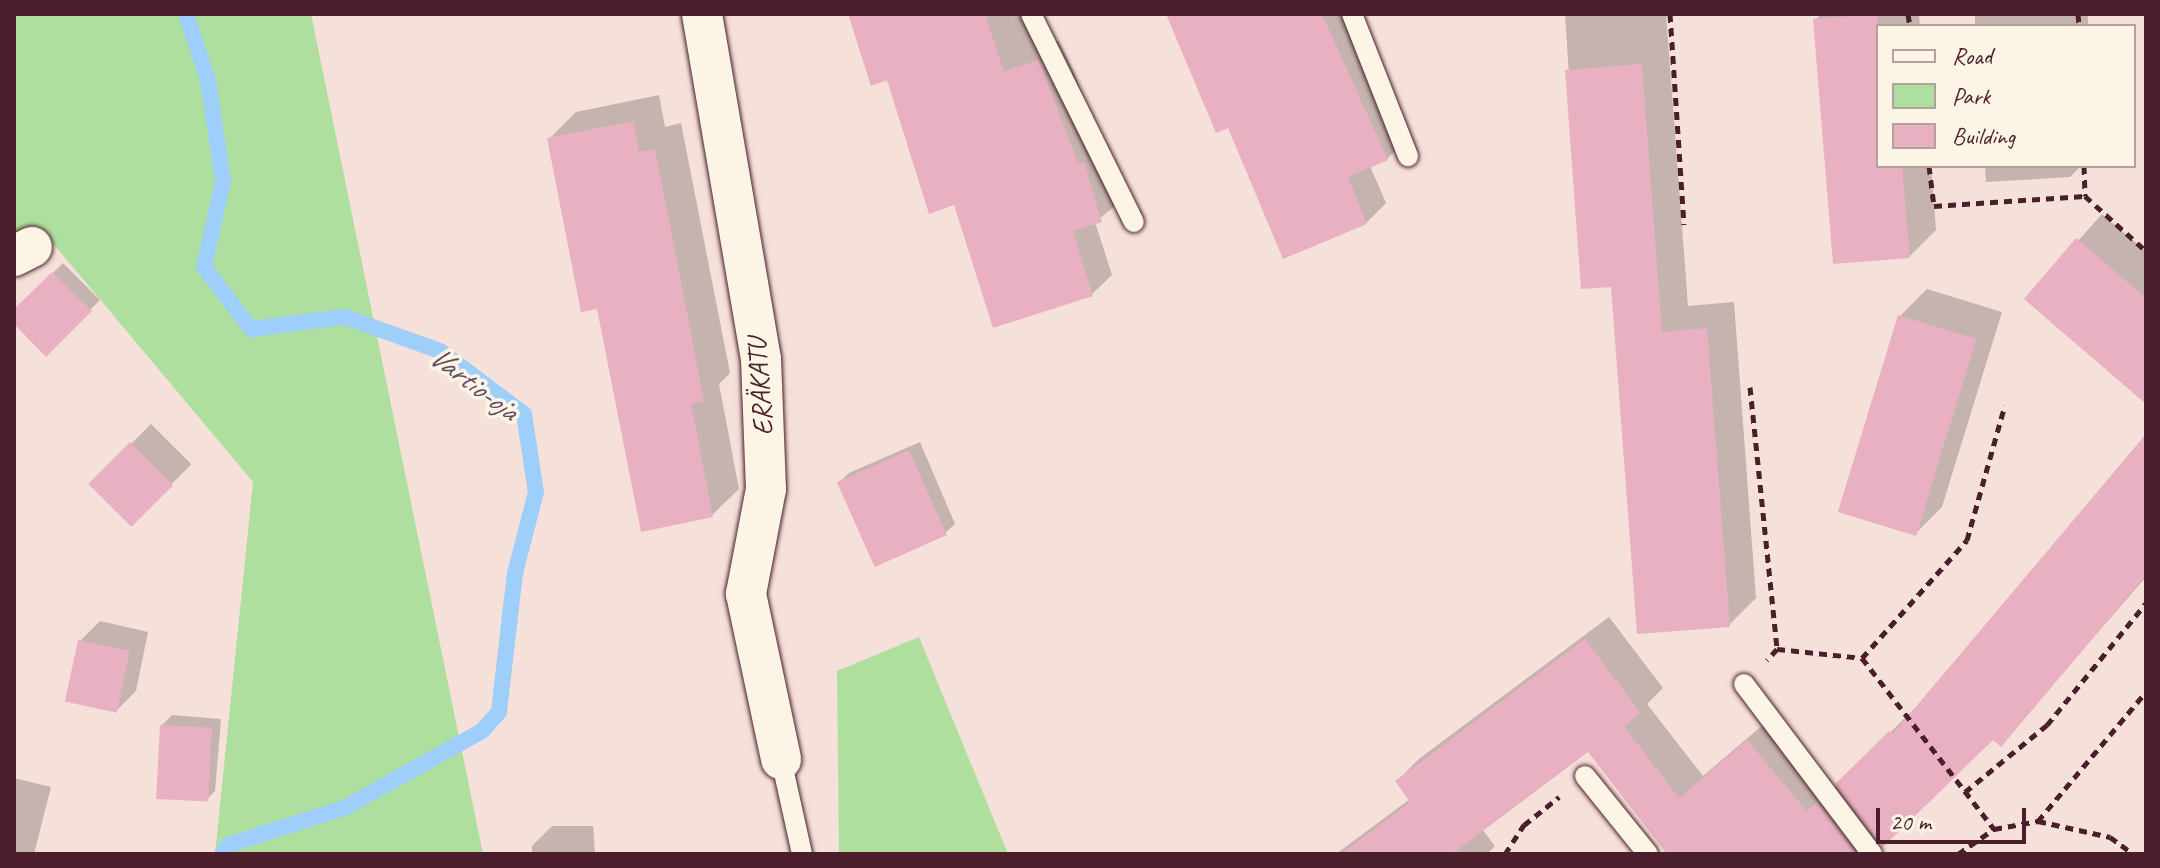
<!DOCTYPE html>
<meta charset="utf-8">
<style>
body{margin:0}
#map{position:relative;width:2160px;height:868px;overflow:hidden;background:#f6e0da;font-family:Caveat,sans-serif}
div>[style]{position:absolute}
.green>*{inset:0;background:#afdf9f}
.shadow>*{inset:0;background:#0003;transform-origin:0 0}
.stream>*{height:16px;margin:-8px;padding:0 8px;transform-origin:8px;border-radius:8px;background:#9ecffb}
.building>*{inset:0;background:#e9b0c2;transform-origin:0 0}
.path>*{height:5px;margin-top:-2.5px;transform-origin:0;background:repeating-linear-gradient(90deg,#4a1f2b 0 8px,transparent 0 14px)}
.roads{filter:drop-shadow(0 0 2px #4a1f2b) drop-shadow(0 0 2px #4a1f2b)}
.lane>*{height:20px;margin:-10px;padding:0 10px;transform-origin:10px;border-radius:10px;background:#fcf5e5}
.street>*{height:40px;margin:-20px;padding:0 20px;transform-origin:20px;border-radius:20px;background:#fcf5e5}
span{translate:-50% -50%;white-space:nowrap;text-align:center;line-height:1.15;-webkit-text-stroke:7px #fcf5e5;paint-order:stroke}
.street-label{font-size:28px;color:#4a1f2b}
.water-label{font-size:30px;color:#5f4b5f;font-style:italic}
.frame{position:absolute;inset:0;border:16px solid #4a1f2b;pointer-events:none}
.legend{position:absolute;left:1876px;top:24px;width:260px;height:144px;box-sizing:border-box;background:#fcf5e5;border:2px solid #b59f9b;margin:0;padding:10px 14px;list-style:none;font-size:24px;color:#4a1f2b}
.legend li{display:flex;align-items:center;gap:16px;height:40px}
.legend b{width:40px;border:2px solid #b59f9b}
.scale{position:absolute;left:1876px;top:808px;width:150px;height:36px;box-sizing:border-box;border:4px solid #4a1f2b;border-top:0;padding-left:10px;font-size:24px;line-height:28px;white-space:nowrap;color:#4a1f2b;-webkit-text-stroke:6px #fcf5e5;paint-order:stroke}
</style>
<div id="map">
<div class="green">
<i style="clip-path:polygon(14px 14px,311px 14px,483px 854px,215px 854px,253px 482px,41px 229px,14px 254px)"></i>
<i style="clip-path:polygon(919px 637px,1008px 854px,839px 854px,837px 671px)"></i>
</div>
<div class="shadow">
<i style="clip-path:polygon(850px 14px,1040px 14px,1050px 44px,1059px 41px,1074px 72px,1121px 201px,1095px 222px,1112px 275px,1092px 294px,955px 203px)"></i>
<i style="clip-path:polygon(1169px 14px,1349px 14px,1406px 139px,1387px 159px,1370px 166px,1386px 203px,1366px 223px,1229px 126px)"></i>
<i style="clip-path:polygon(1565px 14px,1666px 14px,1688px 306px,1734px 302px,1756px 598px,1729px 625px,1613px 285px,1583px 287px)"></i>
<i style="clip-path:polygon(1821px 14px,1919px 14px,1920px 26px,1878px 26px,1878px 166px,1931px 166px,1936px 230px,1909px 257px,1815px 20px)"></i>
<i style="left:1975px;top:14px;width:113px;height:12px"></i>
<i style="clip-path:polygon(659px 95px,665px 127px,681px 123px,730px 373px,719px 384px,739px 489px,712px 515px,599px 306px,549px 139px,576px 112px)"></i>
<i style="clip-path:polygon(1985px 166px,2081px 166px,2070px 177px,1986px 182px)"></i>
<i style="clip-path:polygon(2102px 214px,2146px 251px,2146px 402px,2026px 299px)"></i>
<i style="clip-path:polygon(63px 263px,100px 300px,46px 354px,14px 321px,14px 312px)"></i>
<i style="clip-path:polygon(1927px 289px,2002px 312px,1942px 507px,1915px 534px,1900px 316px)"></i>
<i style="left:151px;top:424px;width:57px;height:85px;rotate:45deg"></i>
<i style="clip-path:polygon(2146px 437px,2146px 577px,2001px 744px,1993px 738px,1859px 854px,1669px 854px,1589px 749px,1482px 829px,1495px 846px,1487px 854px,1336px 854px,1410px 799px,1397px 781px,1420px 758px,1609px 617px,1663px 688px,1647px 704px,1703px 776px,1771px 718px,1832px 790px,1916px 707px)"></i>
<i style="clip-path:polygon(920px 442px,955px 524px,945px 533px,839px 483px,849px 473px)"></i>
<i style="clip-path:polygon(100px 621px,148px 632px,136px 691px,116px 711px,80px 641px)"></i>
<i style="clip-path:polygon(172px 715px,221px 719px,215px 791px,205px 801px,162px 725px)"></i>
<i style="clip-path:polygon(14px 778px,51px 787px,34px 854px,14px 854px)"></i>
<i style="clip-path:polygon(552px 826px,593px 826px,595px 854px,532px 854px,532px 846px)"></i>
</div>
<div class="stream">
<i style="left:186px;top:14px;width:70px;rotate:71.6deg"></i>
<i style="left:208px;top:80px;width:102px;rotate:81.6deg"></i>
<i style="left:223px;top:181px;width:88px;rotate:102.5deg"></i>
<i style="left:204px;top:267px;width:78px;rotate:52.8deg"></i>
<i style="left:251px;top:329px;width:95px;rotate:-7.3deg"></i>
<i style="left:345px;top:317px;width:101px;rotate:19.7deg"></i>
<i style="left:440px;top:351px;width:105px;rotate:36.9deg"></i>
<i style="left:524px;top:414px;width:79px;rotate:81.3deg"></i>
<i style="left:536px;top:492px;width:84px;rotate:104.5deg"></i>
<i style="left:515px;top:573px;width:140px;rotate:96.6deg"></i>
<i style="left:499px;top:712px;width:25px;rotate:132deg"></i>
<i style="left:482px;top:731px;width:158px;rotate:150.8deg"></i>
<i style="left:344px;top:808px;width:122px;rotate:162.3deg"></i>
<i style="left:228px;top:845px;width:11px;rotate:124deg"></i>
</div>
<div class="building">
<i style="clip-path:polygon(848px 14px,985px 14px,1004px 71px,1039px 60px,1078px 164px,1084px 162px,1102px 222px,1073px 231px,1093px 296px,993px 328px,954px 205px,929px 214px,887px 80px,871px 86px)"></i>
<i style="clip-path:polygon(1166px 14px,1322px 14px,1388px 160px,1348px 177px,1367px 224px,1283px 259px,1228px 128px,1216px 133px)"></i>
<i style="clip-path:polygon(1878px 14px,1878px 166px,1902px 166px,1910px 258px,1833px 264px,1813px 19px)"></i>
<i style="clip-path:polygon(1642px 64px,1662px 332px,1707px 328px,1730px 627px,1637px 634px,1611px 287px,1581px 289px,1565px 70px)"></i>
<i style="clip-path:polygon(633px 121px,639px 152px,655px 149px,677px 261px,704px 401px,691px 404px,713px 517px,641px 532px,597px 309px,581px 312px,547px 138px)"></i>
<i style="clip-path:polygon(2076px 238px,2146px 298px,2146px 404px,2024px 299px)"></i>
<i style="clip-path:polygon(52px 272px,92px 311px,46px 357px,14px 324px,14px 309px)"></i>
<i style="left:1898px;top:315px;width:82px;height:206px;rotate:17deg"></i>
<i style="clip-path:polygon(2146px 434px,2146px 575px,2001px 747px,1993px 740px,1883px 847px,1835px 784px,1889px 731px,1893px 734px)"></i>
<i style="left:130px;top:442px;width:61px;height:59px;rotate:45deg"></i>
<i style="left:909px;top:450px;width:93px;height:79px;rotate:66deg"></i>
<i style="clip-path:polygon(1585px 639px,1641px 713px,1624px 726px,1679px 798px,1747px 740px,1807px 811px,1817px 802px,1856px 854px,1667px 854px,1588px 752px,1452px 854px,1341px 854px,1410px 802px,1395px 781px)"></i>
<i style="left:78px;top:640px;width:53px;height:63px;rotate:12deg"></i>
<i style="left:160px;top:725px;width:52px;height:74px;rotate:3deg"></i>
</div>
<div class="path">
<i style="left:1670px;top:14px;width:211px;rotate:86.2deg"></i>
<i style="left:1908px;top:14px;width:12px;rotate:81deg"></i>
<i style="left:2078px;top:14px;width:12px;rotate:85deg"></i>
<i style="left:1929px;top:166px;width:40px;rotate:82.9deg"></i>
<i style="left:1934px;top:206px;width:151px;rotate:-3.8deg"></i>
<i style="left:2085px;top:196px;width:82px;rotate:42deg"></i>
<i style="left:2084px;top:166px;width:30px;rotate:88deg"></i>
<i style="left:1750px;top:387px;width:263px;rotate:84.1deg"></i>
<i style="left:1777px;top:649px;width:15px;rotate:132deg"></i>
<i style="left:1777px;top:649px;width:85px;rotate:6deg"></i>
<i style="left:1862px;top:658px;width:216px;rotate:52.3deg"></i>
<i style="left:1862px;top:658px;width:158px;rotate:-48.3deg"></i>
<i style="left:1967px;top:540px;width:140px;rotate:-74.3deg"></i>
<i style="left:1965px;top:792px;width:106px;rotate:-39.3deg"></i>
<i style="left:2047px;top:725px;width:157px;rotate:-50.9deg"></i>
<i style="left:2038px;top:821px;width:168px;rotate:-50.1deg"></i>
<i style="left:1505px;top:854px;width:35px;rotate:-57deg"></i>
<i style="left:1524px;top:825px;width:45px;rotate:-38.7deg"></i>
<i style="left:1958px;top:854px;width:44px;rotate:-34.8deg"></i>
<i style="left:1994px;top:829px;width:45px;rotate:-10.3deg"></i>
<i style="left:2038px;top:821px;width:74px;rotate:12.5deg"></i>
<i style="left:2110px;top:837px;width:29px;rotate:36deg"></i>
</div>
<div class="roads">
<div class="lane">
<i style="left:1031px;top:14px;width:232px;rotate:63.7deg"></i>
<i style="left:1352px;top:14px;width:153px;rotate:68.5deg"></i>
<i style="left:1744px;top:684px;width:213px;rotate:53deg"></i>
<i style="left:781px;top:759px;width:97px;rotate:77.5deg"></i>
<i style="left:1585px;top:776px;width:100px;rotate:51.1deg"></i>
</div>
<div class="street">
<i style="left:702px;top:14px;width:350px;rotate:80.3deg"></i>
<i style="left:761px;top:359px;width:130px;rotate:87.8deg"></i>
<i style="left:766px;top:489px;width:107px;rotate:100.8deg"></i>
<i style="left:746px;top:594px;width:169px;rotate:78deg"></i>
<i style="left:14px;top:256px;width:20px;rotate:-27deg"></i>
</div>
</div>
<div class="street-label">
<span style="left:760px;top:387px;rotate:-94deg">ERÄKATU</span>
</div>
<div class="water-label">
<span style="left:474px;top:383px;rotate:37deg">Vartio-oja</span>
</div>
<div class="frame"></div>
<ul class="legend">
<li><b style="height:10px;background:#fcf5e5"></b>Road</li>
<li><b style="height:22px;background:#afdf9f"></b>Park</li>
<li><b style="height:22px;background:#e9b0c2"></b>Building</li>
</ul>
<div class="scale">20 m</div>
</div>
